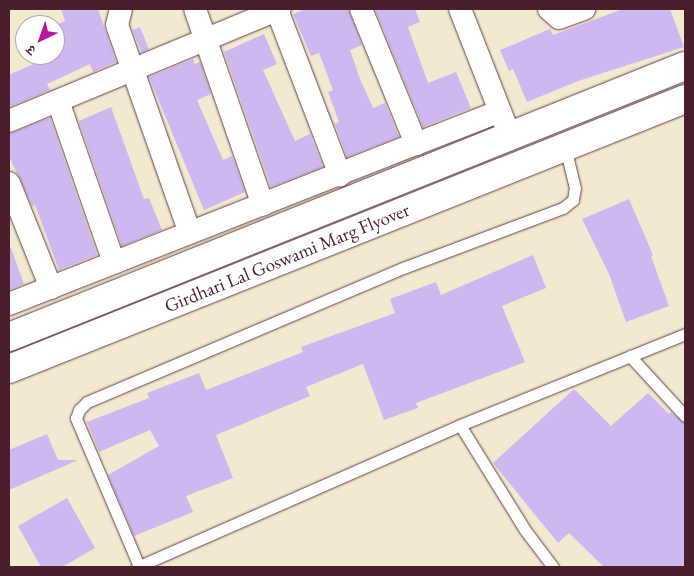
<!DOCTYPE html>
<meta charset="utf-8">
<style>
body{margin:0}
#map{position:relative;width:694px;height:576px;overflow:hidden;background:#f2e9d1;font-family:"EB Garamond","Noto Serif Devanagari",serif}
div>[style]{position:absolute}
.building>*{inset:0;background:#ceb8f0;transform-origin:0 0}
.roads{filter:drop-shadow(0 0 1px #633d44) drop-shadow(0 0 1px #633d44)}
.service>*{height:11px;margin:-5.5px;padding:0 5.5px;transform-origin:5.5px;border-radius:5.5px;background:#fff}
.minor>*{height:22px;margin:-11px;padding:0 11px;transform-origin:11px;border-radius:11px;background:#fff}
.secondary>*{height:28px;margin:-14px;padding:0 14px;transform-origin:14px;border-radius:14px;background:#fff}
span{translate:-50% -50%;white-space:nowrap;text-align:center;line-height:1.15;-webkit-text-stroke:4px #fff;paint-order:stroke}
.street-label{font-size:19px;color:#4a1f2b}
.frame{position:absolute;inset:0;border:10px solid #4a1f2b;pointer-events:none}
.north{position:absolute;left:15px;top:15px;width:50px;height:50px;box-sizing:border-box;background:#fff;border:1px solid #b7a5aa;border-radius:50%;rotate:222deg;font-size:14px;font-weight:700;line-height:20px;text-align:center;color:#4a1f2b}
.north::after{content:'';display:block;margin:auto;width:18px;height:22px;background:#b5179e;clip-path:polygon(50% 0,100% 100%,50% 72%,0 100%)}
</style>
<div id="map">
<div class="building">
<i style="clip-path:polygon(61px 9px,98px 9px,116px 62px,93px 72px,90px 64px,47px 84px,50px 90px,9px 107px,9px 75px,40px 61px,37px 55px,55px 55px,55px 25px,65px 21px)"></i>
<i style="clip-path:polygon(306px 9px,348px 9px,362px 45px,350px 50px,360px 79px,373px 108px,385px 103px,399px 137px,347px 157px,335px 124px,339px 122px,328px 92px,333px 90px,319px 53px,311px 56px,293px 14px)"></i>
<i style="clip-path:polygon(375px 9px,415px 9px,420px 22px,408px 27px,428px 83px,456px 72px,471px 108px,423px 127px)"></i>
<i style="clip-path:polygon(623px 9px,670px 9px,684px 47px,578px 81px,527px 102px,513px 69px,509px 71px,500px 50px,550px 29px,553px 35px)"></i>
<i style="left:140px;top:27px;width:24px;height:8px;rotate:68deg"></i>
<i style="clip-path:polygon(264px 34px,277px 64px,263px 70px,295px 141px,310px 134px,323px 167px,271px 187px,224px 52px)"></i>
<i style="clip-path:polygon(193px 59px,195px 64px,200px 62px,211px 94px,197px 100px,223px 160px,232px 156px,245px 192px,204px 210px,149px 77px)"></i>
<i style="clip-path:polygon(111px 107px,144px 199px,149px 198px,162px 230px,122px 246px,79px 121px)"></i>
<i style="clip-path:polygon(50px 118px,97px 255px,59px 270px,35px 205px,32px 206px,9px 156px,9px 134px)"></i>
<i style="clip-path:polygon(629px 199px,653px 255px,651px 256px,669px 306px,626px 322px,609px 274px,582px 219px)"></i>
<i style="clip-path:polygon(11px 248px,24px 284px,9px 290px,9px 249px)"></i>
<i style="clip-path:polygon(533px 255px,546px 288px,502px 306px,525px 362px,416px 403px,418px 408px,384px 420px,363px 364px,306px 387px,310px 396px,216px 435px,233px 478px,186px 496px,193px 512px,134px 536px,108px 475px,159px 446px,150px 430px,99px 452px,87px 422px,149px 398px,147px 393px,199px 373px,206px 390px,303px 352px,301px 347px,395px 313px,390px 299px,436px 282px,441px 295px)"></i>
<i style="clip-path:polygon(574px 389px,611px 426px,648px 393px,669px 414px,671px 412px,685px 423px,685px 567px,604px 567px,569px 533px,558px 543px,493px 463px)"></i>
<i style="clip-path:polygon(47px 434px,58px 460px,78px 460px,9px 490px,9px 450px)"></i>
<i style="clip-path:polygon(67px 498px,95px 548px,62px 567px,41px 567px,18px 526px)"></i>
</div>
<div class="roads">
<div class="service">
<i style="left:630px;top:356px;width:81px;rotate:47.5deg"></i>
<i style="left:139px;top:566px;width:161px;rotate:-113.1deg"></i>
<i style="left:76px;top:418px;width:9px;rotate:-69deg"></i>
<i style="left:79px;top:410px;width:11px;rotate:-45deg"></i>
<i style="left:87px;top:402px;width:343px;rotate:-23deg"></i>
<i style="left:403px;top:268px;width:171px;rotate:-20.6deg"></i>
<i style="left:563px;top:208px;width:13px;rotate:-39deg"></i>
<i style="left:573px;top:200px;width:12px;rotate:-81deg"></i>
<i style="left:575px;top:188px;width:42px;rotate:-103.7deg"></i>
<i style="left:137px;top:567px;width:353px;rotate:-23.7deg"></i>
<i style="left:553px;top:567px;width:46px;rotate:-127.1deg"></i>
<i style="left:525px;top:530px;width:123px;rotate:-121.8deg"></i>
<i style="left:460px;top:425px;width:243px;rotate:-22deg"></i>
</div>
<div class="minor">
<i style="left:121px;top:9px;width:16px;rotate:104deg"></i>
<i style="left:117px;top:25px;width:220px;rotate:70.7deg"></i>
<i style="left:195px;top:9px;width:207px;rotate:70.9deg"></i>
<i style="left:361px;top:9px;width:146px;rotate:67.8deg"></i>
<i style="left:416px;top:144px;width:90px;rotate:-21.4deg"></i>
<i style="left:460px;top:9px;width:123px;rotate:68.6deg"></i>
<i style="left:549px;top:9px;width:13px;rotate:42deg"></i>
<i style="left:559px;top:18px;width:27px;rotate:-20deg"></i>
<i style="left:277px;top:10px;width:177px;rotate:69.1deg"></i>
<i style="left:58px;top:101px;width:171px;rotate:70.9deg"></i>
<i style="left:9px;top:121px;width:293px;rotate:-22.5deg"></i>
<i style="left:9px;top:183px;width:113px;rotate:68.2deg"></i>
<i style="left:9px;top:304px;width:437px;rotate:-21.5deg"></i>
</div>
<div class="secondary">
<i style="left:9px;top:337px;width:728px;rotate:-21.85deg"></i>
<i style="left:9px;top:369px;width:728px;rotate:-21.77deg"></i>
</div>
</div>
<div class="street-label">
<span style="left:287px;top:258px;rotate:-22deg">Girdhari Lal Goswami Marg Flyover</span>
</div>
<div class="frame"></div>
<div class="north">उ</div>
</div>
